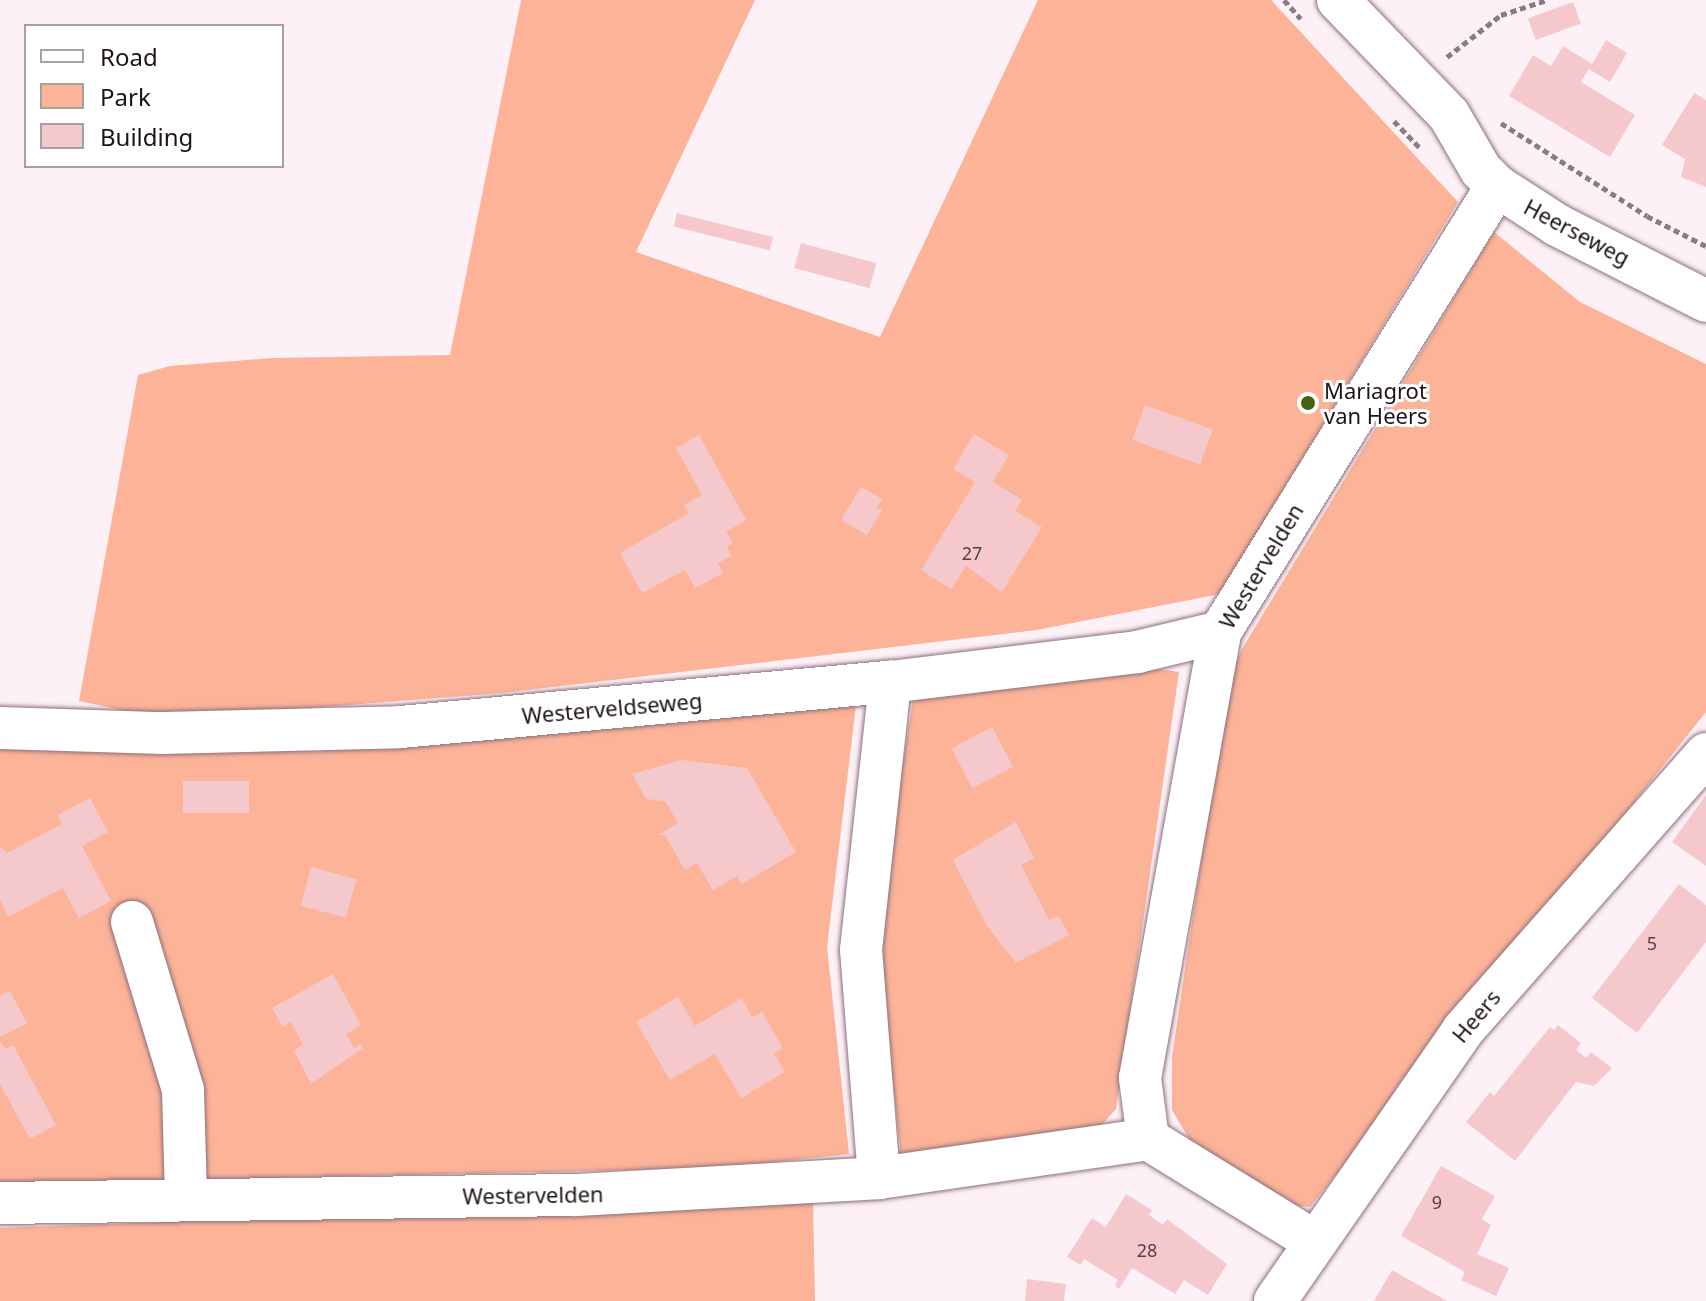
<!DOCTYPE html>
<style>
body{margin:0}
#map{position:relative;width:1706px;height:1301px;overflow:hidden;background:#fdf0f7;font-family:"Noto Sans",sans-serif}
div>[style]{position:absolute}
.green>*{inset:0;background:#fcb397}
.building>*{inset:0;background:#f5c9cc;transform-origin:0 0}
.path>*{height:5px;margin-top:-2.5px;transform-origin:0;background:repeating-linear-gradient(90deg,#897d84 0 6px,transparent 0 10px)}
.roads{filter:drop-shadow(0 0 2px #8c6f7e) drop-shadow(0 0 2px #8c6f7e)}
.minor>*{height:42px;margin:-21px;padding:0 21px;transform-origin:21px;border-radius:21px;background:#fff}
.dots>*{width:22px;height:22px;translate:-50% -50%;box-sizing:border-box;border:4px solid #fff;border-radius:50%}
span{translate:-50% -50%;white-space:nowrap;text-align:center;line-height:1.15;-webkit-text-stroke:6px #fff;paint-order:stroke}
.number-label{font-size:18px;color:#544046}
.number-label span{-webkit-text-stroke-width:0}
.street-label{font-size:22px;color:#1e1319}
.poi-label{font-size:22px;color:#1e1319}
.left{translate:0 -50%;text-align:left}
.legend{position:absolute;left:24px;top:24px;width:260px;height:144px;box-sizing:border-box;background:#fff;border:2px solid #a5a1a3;margin:0;padding:10px 14px;list-style:none;font-size:24px;color:#1e1319}
.legend li{display:flex;align-items:center;gap:16px;height:40px}
.legend b{width:40px;border:2px solid #a5a1a3}
</style>
<div id="map">
<div class="green">
<i style="clip-path:polygon(521px 0,755px 0,636px 252px,880px 337px,1038px 0,1271px 0,1458px 202px,1220px 594px,1037px 630px,502px 693px,165px 719px,79px 701px,138px 375px,170px 366px,273px 358px,450px 355px)"></i>
<i style="clip-path:polygon(1494px 232px,1580px 302px,1706px 364px,1706px 712px,1310px 1207px,1286px 1205px,1191px 1142px,1172px 1110px,1172px 1057px,1227px 685px,1242px 649px)"></i>
<i style="clip-path:polygon(1158px 669px,1179px 672px,1116px 1109px,1087px 1141px,901px 1155px,876px 931px,913px 700px)"></i>
<i style="clip-path:polygon(857px 697px,827px 947px,849px 1154px,717px 1168px,0 1184px,0 735px,166px 750px,320px 751px)"></i>
<i style="clip-path:polygon(813px 1199px,815px 1301px,0 1301px,0 1228px)"></i>
</div>
<div class="building">
<i style="left:1573px;top:2px;width:23px;height:48px;rotate:70deg"></i>
<i style="clip-path:polygon(1606px 40px,1627px 53px,1610px 82px,1589px 69px,1581px 82px,1635px 115px,1610px 157px,1509px 96px,1533px 55px,1551px 66px,1563px 46px,1592px 64px)"></i>
<i style="clip-path:polygon(1694px 93px,1706px 100px,1706px 187px,1681px 177px,1685px 159px,1662px 145px)"></i>
<i style="left:677px;top:213px;width:99px;height:14px;rotate:14deg"></i>
<i style="left:801px;top:243px;width:78px;height:26px;rotate:15deg"></i>
<i style="left:1145px;top:405px;width:72px;height:37px;rotate:20deg"></i>
<i style="clip-path:polygon(974px 434px,1009px 455px,993px 482px,1022px 500px,1015px 511px,1042px 527px,1002px 592px,966px 566px,951px 589px,921px 570px,975px 482px,953px 469px)"></i>
<i style="clip-path:polygon(699px 435px,746px 520px,726px 532px,733px 543px,727px 547px,731px 556px,718px 563px,723px 573px,695px 588px,685px 570px,642px 593px,620px 553px,689px 513px,684px 505px,702px 495px,676px 448px)"></i>
<i style="clip-path:polygon(861px 487px,882px 499px,877px 508px,882px 510px,867px 535px,841px 520px)"></i>
<i style="left:992px;top:727px;width:45px;height:46px;rotate:62deg"></i>
<i style="clip-path:polygon(681px 760px,747px 768px,796px 852px,742px 884px,737px 876px,713px 890px,697px 863px,685px 870px,665px 835px,658px 835px,678px 823px,665px 801px,646px 799px,632px 774px)"></i>
<i style="left:183px;top:781px;width:66px;height:32px"></i>
<i style="clip-path:polygon(1706px 795px,1706px 866px,1672px 842px)"></i>
<i style="clip-path:polygon(90px 798px,108px 832px,82px 846px,111px 901px,79px 918px,63px 888px,8px 917px,0 900px,0 846px,7px 853px,62px 824px,58px 815px)"></i>
<i style="clip-path:polygon(1016px 822px,1034px 858px,1021px 865px,1049px 920px,1059px 916px,1069px 935px,1016px 963px,987px 926px,953px 860px)"></i>
<i style="left:311px;top:867px;width:47px;height:40px;rotate:15deg"></i>
<i style="clip-path:polygon(1679px 884px,1706px 905px,1706px 942px,1637px 1033px,1592px 998px)"></i>
<i style="clip-path:polygon(333px 974px,361px 1025px,346px 1034px,354px 1048px,360px 1044px,363px 1048px,311px 1084px,294px 1050px,303px 1045px,291px 1022px,283px 1027px,272px 1008px)"></i>
<i style="clip-path:polygon(10px 991px,27px 1023px,0 1037px,0 996px)"></i>
<i style="clip-path:polygon(678px 997px,695px 1026px,742px 998px,752px 1017px,762px 1012px,783px 1048px,774px 1053px,785px 1072px,741px 1098px,715px 1054px,670px 1080px,636px 1022px)"></i>
<i style="clip-path:polygon(1558px 1025px,1581px 1043px,1576px 1050px,1586px 1058px,1591px 1052px,1612px 1068px,1594px 1086px,1576px 1082px,1515px 1161px,1466px 1122px,1490px 1092px,1494px 1096px,1550px 1027px,1554px 1030px)"></i>
<i style="clip-path:polygon(0 1041px,5px 1049px,13px 1045px,56px 1125px,30px 1139px,0 1084px)"></i>
<i style="clip-path:polygon(1441px 1166px,1495px 1196px,1482px 1219px,1491px 1225px,1477px 1254px,1509px 1268px,1496px 1296px,1461px 1280px,1465px 1272px,1401px 1236px)"></i>
<i style="clip-path:polygon(1126px 1194px,1152px 1210px,1149px 1215px,1163px 1225px,1167px 1219px,1227px 1264px,1208px 1295px,1184px 1280px,1175px 1294px,1132px 1268px,1119px 1289px,1115px 1286px,1118px 1280px,1084px 1259px,1081px 1265px,1067px 1257px,1092px 1218px,1106px 1227px)"></i>
<i style="clip-path:polygon(1392px 1270px,1447px 1301px,1374px 1301px)"></i>
<i style="clip-path:polygon(1027px 1279px,1066px 1284px,1064px 1301px,1025px 1301px)"></i>
</div>
<div class="path">
<i style="left:1284px;top:0;width:25px;rotate:48deg"></i>
<i style="left:1447px;top:57px;width:68px;rotate:-37.9deg"></i>
<i style="left:1501px;top:15px;width:48px;rotate:-18.1deg"></i>
<i style="left:1394px;top:121px;width:37px;rotate:46deg"></i>
<i style="left:1501px;top:123px;width:173px;rotate:32.5deg"></i>
<i style="left:1647px;top:216px;width:66px;rotate:27deg"></i>
</div>
<div class="roads">
<div class="minor">
<i style="left:1338px;top:0;width:160px;rotate:46deg"></i>
<i style="left:1449px;top:115px;width:64px;rotate:59.8deg"></i>
<i style="left:1481px;top:170px;width:23px;rotate:45deg"></i>
<i style="left:1497px;top:186px;width:72px;rotate:33deg"></i>
<i style="left:1557px;top:225px;width:167px;rotate:27deg"></i>
<i style="left:0;top:728px;width:163px;rotate:1.8deg"></i>
<i style="left:163px;top:733px;width:238px;rotate:-1.4deg"></i>
<i style="left:401px;top:727px;width:491px;rotate:-5.3deg"></i>
<i style="left:890px;top:682px;width:249px;rotate:-6.9deg"></i>
<i style="left:1137px;top:652px;width:85px;rotate:-13.5deg"></i>
<i style="left:132px;top:922px;width:176px;rotate:73.1deg"></i>
<i style="left:183px;top:1090px;width:110px;rotate:88.4deg"></i>
<i style="left:1148px;top:1139px;width:62px;rotate:-97.5deg"></i>
<i style="left:1140px;top:1078px;width:453px;rotate:-79.8deg"></i>
<i style="left:1220px;top:632px;width:525px;rotate:-58.16deg"></i>
<i style="left:879px;top:1178px;width:229px;rotate:-94.5deg"></i>
<i style="left:861px;top:950px;width:270px;rotate:-83.8deg"></i>
<i style="left:0;top:1203px;width:576px;rotate:-0.8deg"></i>
<i style="left:576px;top:1195px;width:303px;rotate:-3.2deg"></i>
<i style="left:879px;top:1178px;width:272px;rotate:-8.2deg"></i>
<i style="left:1148px;top:1139px;width:195px;rotate:31.6deg"></i>
<i style="left:1275px;top:1301px;width:330px;rotate:-55.2deg"></i>
<i style="left:1463px;top:1030px;width:368px;rotate:-48.6deg"></i>
</div>
</div>
<div class="dots">
<i style="left:1308px;top:403px;background:#486212"></i>
</div>
<div class="number-label">
<span style="left:972px;top:553px">27</span>
<span style="left:1652px;top:943px">5</span>
<span style="left:1437px;top:1202px">9</span>
<span style="left:1147px;top:1250px">28</span>
</div>
<div class="street-label">
<span style="left:1577px;top:232px;rotate:28deg">Heerseweg</span>
<span style="left:1261px;top:566px;rotate:-59deg">Westervelden</span>
<span style="left:612px;top:708px;rotate:-5deg">Westerveldseweg</span>
<span style="left:1476px;top:1016px;rotate:-50deg">Heers</span>
<span style="left:533px;top:1195px;rotate:-1deg">Westervelden</span>
</div>
<div class="poi-label">
<span class="left" style="left:1324px;top:403px">Mariagrot<br>van Heers</span>
</div>
<ul class="legend">
<li><b style="height:10px;background:#fff"></b>Road</li>
<li><b style="height:22px;background:#fcb397"></b>Park</li>
<li><b style="height:22px;background:#f5c9cc"></b>Building</li>
</ul>
</div>
